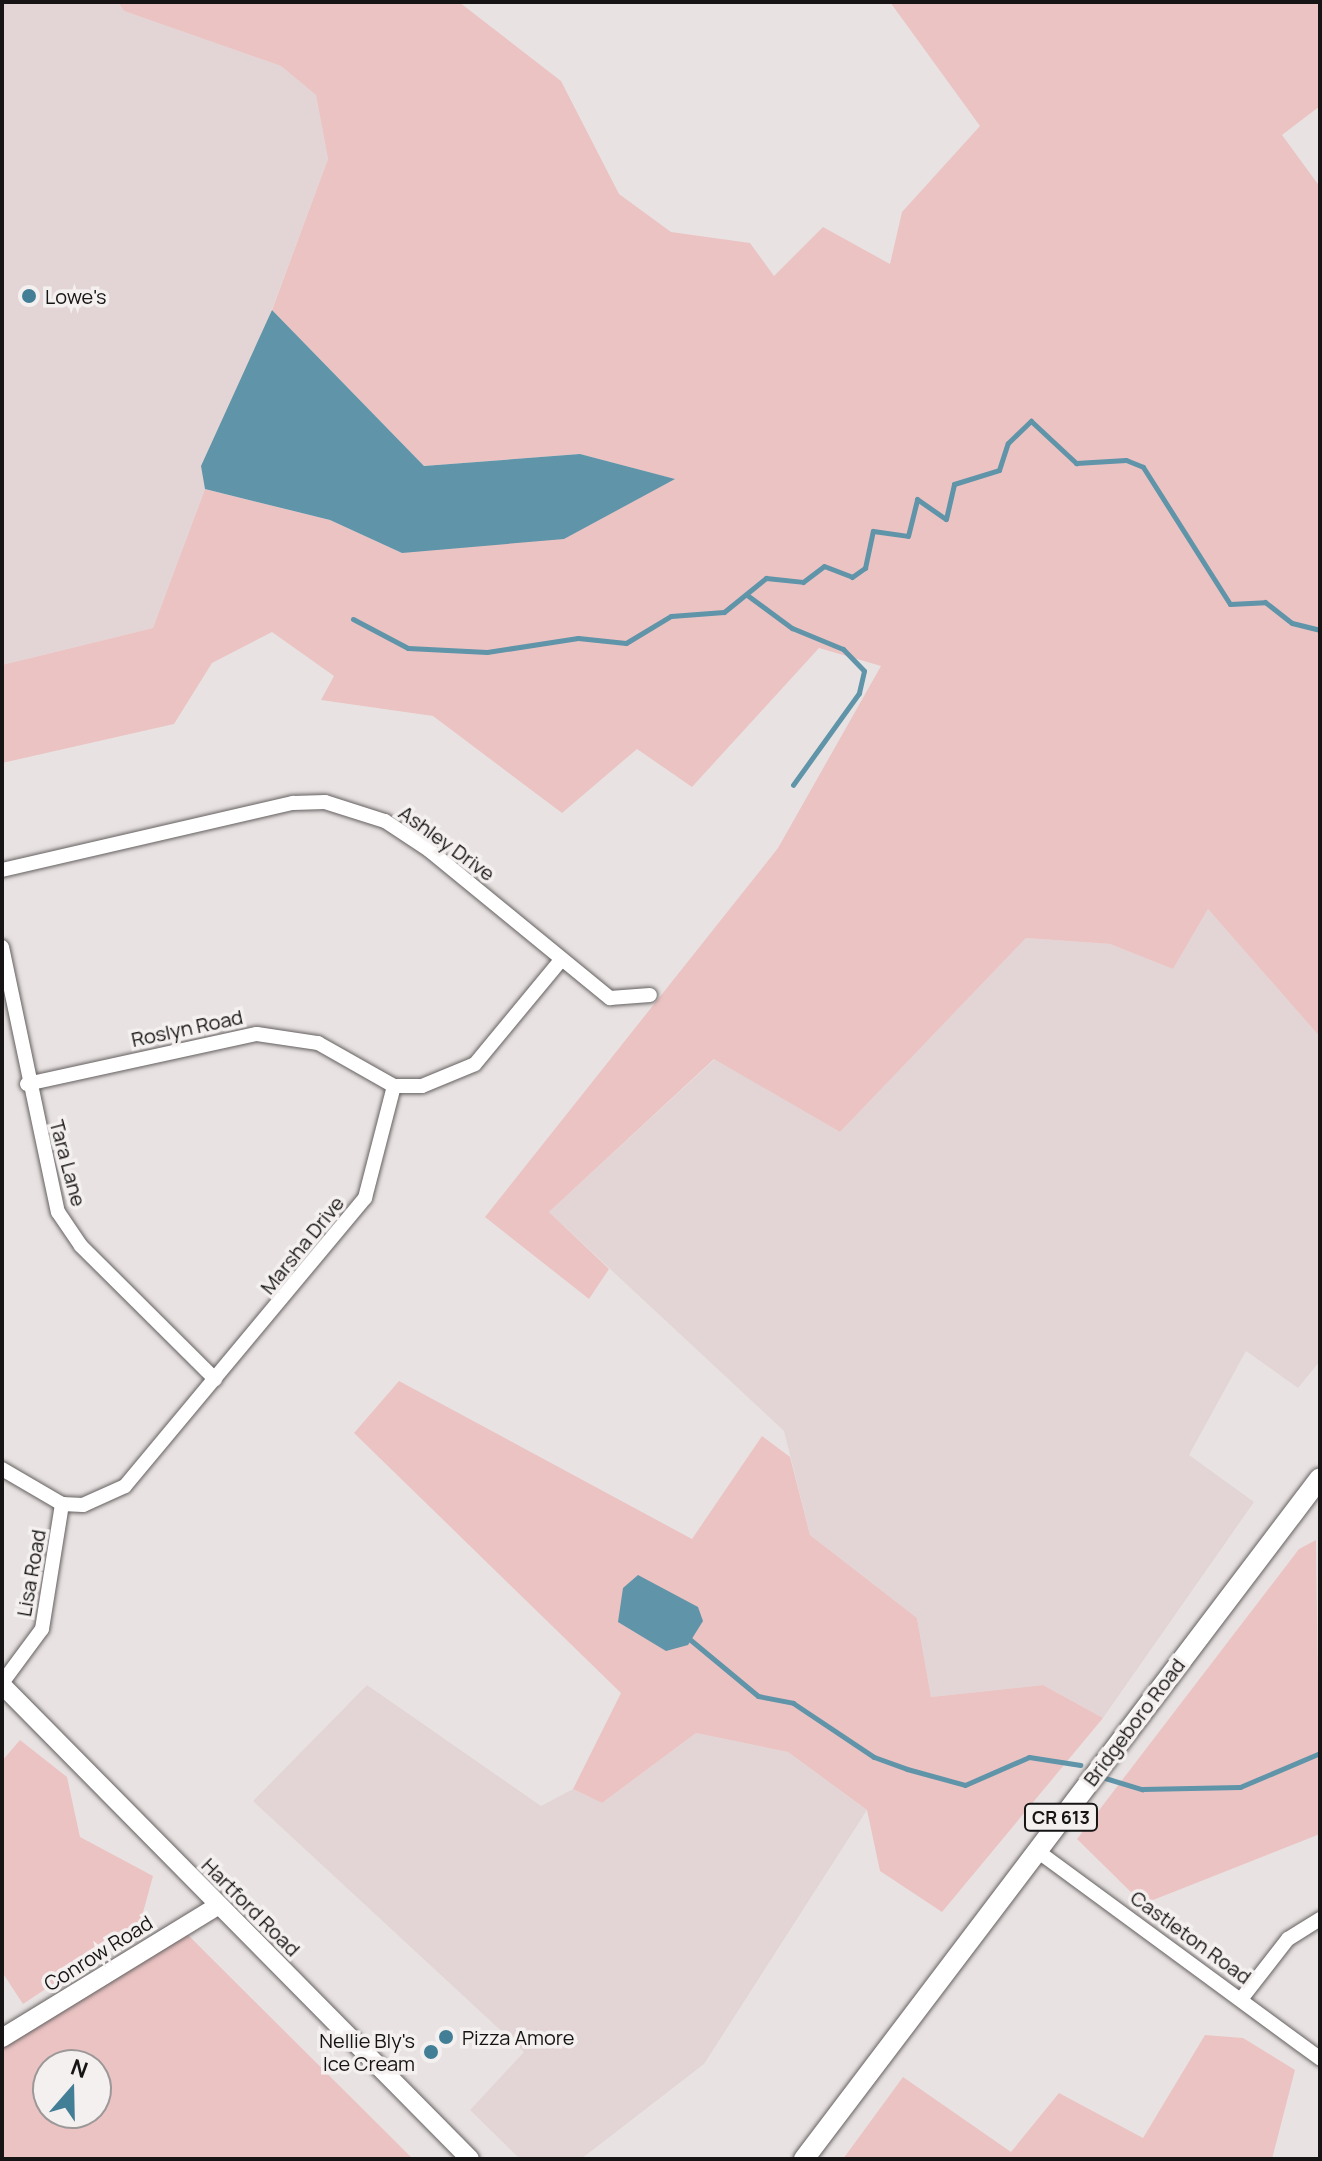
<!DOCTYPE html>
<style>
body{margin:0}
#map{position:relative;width:1322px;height:2161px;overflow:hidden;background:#e8e3e2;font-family:Manrope,sans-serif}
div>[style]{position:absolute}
.built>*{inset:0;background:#e3d5d5}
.green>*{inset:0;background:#ebc3c3}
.water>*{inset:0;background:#5f94a9}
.stream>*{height:5px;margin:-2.5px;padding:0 2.5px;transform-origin:2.5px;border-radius:2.5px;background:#5f94a9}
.roads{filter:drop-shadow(0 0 2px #656060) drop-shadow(0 0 2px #656060)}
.street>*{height:14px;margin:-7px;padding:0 7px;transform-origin:7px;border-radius:7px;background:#fff}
.secondary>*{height:18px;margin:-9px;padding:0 9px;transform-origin:9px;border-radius:9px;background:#fff}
.primary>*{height:20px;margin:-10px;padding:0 10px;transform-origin:10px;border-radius:10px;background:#fff}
.dots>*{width:22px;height:22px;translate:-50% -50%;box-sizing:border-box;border:4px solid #f5f0f0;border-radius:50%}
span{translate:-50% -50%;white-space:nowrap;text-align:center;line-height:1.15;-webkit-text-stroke:7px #f5f0f0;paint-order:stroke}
.shield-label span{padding:2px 6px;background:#f5f0f0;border:2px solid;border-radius:6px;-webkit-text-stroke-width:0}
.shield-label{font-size:18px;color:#161414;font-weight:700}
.poi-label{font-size:20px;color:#161414}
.left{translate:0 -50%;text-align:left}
.right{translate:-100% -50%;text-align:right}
.street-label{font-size:20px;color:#161414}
.frame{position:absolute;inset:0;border:4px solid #161414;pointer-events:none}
.north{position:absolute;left:32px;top:2049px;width:80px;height:80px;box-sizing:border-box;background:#f5f0f0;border:2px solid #9c9898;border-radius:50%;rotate:20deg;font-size:22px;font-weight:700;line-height:32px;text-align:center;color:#161414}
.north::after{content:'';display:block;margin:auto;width:28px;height:36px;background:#427f96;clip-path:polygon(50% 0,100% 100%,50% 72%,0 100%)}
</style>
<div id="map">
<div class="built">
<i style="clip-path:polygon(2px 2px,118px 2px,124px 11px,281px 66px,316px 95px,328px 159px,153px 628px,2px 665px)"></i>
<i style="clip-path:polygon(1208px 909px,1320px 1037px,1320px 1361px,1298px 1388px,1246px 1351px,1189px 1455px,1254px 1502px,1103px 1718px,1043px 1685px,931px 1697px,917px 1618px,810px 1535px,784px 1431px,549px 1212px,715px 1059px,840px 1132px,1026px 938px,1110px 944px,1173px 969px)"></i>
<i style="clip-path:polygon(367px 1685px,541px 1806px,573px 1789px,602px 1803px,696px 1733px,788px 1752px,867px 1810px,704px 2064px,581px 2159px,520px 2159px,470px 2110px,524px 2052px,253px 1801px)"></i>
</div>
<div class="green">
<i style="clip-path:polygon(118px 2px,459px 2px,561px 81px,619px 194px,671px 232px,750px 243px,774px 276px,823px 227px,890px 264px,902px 212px,980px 126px,890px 2px,1320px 2px,1320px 106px,1282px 135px,1320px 187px,1320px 1037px,1208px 909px,1173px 969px,1110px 944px,1026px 938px,840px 1132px,714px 1059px,549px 1212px,609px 1269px,589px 1299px,485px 1217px,778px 848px,881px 666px,819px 648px,692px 787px,637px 749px,562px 813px,433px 716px,321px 700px,334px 676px,272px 632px,212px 663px,174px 724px,2px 763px,2px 665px,153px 628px,205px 489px,330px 520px,402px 553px,674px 479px,580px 454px,424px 466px,272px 310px,328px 159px,316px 95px,281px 66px,124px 11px)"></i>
<i style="clip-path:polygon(399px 1381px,692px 1539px,762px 1436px,790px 1457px,810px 1535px,917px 1618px,931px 1697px,1043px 1685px,1103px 1718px,942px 1912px,880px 1871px,867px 1810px,788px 1752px,696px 1733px,602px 1803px,573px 1789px,621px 1693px,354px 1433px)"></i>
<i style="clip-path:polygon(1316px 1540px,1320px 1834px,1143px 1904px,1077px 1839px,1299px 1549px)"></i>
<i style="clip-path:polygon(20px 1740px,67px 1777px,80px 1837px,153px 1876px,139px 1927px,23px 2004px,2px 1972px,2px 1761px)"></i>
<i style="clip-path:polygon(evenodd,181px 1928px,413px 2159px,2px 2159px,2px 2045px,181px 1928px,48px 2065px,96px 2065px,96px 2113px,48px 2113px,48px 2065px)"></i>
<i style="clip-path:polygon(1205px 2035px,1243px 2038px,1295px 2070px,1272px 2159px,843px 2159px,903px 2077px,1011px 2152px,1059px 2093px,1143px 2138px)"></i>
</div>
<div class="water">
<i style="clip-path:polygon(272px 310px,424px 466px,580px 454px,675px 479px,564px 539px,402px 553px,330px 520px,205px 489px,201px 466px)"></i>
<i style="clip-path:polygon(638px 1575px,698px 1607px,703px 1621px,688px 1645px,666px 1651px,618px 1622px,623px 1588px)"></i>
</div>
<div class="stream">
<i style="left:747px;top:595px;width:56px;rotate:36.3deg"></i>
<i style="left:792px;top:628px;width:55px;rotate:22.4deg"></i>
<i style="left:843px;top:649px;width:30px;rotate:46deg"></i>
<i style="left:864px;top:671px;width:23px;rotate:103deg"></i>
<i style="left:859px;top:693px;width:113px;rotate:125.7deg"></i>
<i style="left:353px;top:619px;width:62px;rotate:27.8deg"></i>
<i style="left:408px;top:648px;width:79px;rotate:2.9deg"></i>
<i style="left:487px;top:652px;width:92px;rotate:-8.7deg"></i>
<i style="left:578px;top:638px;width:48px;rotate:5.9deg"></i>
<i style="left:626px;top:643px;width:52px;rotate:-31deg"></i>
<i style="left:671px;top:616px;width:53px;rotate:-4.3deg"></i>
<i style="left:724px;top:612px;width:54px;rotate:-39deg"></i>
<i style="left:766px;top:578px;width:37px;rotate:6deg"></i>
<i style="left:803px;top:582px;width:26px;rotate:-37deg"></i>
<i style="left:824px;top:566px;width:30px;rotate:21deg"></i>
<i style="left:852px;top:577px;width:16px;rotate:-35deg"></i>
<i style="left:865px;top:568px;width:38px;rotate:-78deg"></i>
<i style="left:873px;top:531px;width:35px;rotate:8deg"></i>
<i style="left:908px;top:536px;width:38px;rotate:-76deg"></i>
<i style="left:917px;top:499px;width:35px;rotate:35deg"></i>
<i style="left:946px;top:519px;width:36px;rotate:-77deg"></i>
<i style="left:954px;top:484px;width:47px;rotate:-17.3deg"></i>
<i style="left:999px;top:470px;width:28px;rotate:-72deg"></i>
<i style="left:1008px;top:443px;width:32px;rotate:-44deg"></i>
<i style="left:1031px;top:421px;width:62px;rotate:43deg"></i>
<i style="left:1076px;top:463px;width:50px;rotate:-3.4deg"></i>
<i style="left:1126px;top:460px;width:18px;rotate:22deg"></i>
<i style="left:1143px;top:467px;width:162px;rotate:57.6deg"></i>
<i style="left:1230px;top:604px;width:35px;rotate:-3deg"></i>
<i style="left:1265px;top:602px;width:34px;rotate:38deg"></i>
<i style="left:1292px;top:623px;width:29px;rotate:14deg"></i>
<i style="left:687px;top:1637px;width:92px;rotate:39.7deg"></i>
<i style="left:758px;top:1696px;width:36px;rotate:11deg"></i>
<i style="left:793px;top:1703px;width:97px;rotate:33.7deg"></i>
<i style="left:874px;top:1757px;width:35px;rotate:20deg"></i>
<i style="left:907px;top:1769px;width:60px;rotate:15.4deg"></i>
<i style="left:965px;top:1785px;width:70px;rotate:-23.6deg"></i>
<i style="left:1029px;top:1757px;width:52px;rotate:8.9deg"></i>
<i style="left:1105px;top:1778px;width:39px;rotate:17deg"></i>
<i style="left:1142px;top:1789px;width:98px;rotate:-1.2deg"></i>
<i style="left:1240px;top:1787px;width:87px;rotate:-23deg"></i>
</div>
<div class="roads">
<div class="street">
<i style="left:2px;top:870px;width:299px;rotate:-13deg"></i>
<i style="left:293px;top:803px;width:32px;rotate:-2deg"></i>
<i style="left:325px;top:802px;width:63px;rotate:17.6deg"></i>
<i style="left:385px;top:821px;width:53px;rotate:33.4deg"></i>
<i style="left:429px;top:850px;width:234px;rotate:39.3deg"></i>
<i style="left:610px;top:998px;width:40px;rotate:-4.3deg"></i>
<i style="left:2px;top:947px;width:271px;rotate:78.1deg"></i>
<i style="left:58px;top:1212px;width:41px;rotate:55.9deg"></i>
<i style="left:81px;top:1246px;width:189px;rotate:44.8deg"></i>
<i style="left:27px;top:1084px;width:235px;rotate:-12.3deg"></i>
<i style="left:257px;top:1034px;width:62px;rotate:8.4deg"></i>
<i style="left:318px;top:1043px;width:87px;rotate:29.5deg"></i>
<i style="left:394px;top:1086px;width:28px"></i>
<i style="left:422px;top:1086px;width:57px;rotate:-22.5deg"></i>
<i style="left:475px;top:1064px;width:136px;rotate:-50.4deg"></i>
<i style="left:2px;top:1469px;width:69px;rotate:30.3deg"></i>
<i style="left:62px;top:1504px;width:21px;rotate:3deg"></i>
<i style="left:83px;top:1505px;width:46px;rotate:-24.3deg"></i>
<i style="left:125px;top:1486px;width:375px;rotate:-50.2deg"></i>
<i style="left:365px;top:1198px;width:116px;rotate:-75.5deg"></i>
<i style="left:2px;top:1683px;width:67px;rotate:-53.5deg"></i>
<i style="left:42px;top:1629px;width:127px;rotate:-80.9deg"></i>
<i style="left:1036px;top:1850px;width:353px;rotate:36.3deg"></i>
<i style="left:1242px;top:1998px;width:75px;rotate:-52.1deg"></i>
<i style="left:1288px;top:1939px;width:38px;rotate:-32deg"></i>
</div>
<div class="secondary">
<i style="left:2px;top:1685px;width:666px;rotate:45.36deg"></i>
<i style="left:2px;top:2038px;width:252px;rotate:-31.5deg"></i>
</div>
<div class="primary">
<i style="left:804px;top:2159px;width:854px;rotate:-52.85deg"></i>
</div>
</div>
<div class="dots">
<i style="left:29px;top:296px;background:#427f96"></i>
<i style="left:446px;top:2037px;background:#427f96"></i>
<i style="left:431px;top:2052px;background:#427f96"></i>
</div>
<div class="shield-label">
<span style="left:1061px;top:1817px">CR 613</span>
</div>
<div class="poi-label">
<span class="left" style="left:45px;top:296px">Lowe's</span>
<span class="left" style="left:462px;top:2037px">Pizza Amore</span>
<span class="right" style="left:415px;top:2052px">Nellie Bly's<br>Ice Cream</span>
</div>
<div class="street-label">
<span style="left:447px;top:843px;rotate:36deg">Ashley Drive</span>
<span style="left:187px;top:1028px;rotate:-12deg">Roslyn Road</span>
<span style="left:68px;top:1163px;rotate:75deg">Tara Lane</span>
<span style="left:302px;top:1245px;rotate:-51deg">Marsha Drive</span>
<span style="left:31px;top:1573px;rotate:-80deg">Lisa Road</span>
<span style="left:1134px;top:1722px;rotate:-53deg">Bridgeboro Road</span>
<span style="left:251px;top:1907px;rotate:45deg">Hartford Road</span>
<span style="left:1191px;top:1937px;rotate:36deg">Castleton Road</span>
<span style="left:98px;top:1953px;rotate:-32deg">Conrow Road</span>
</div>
<div class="frame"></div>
<div class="north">N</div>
</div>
